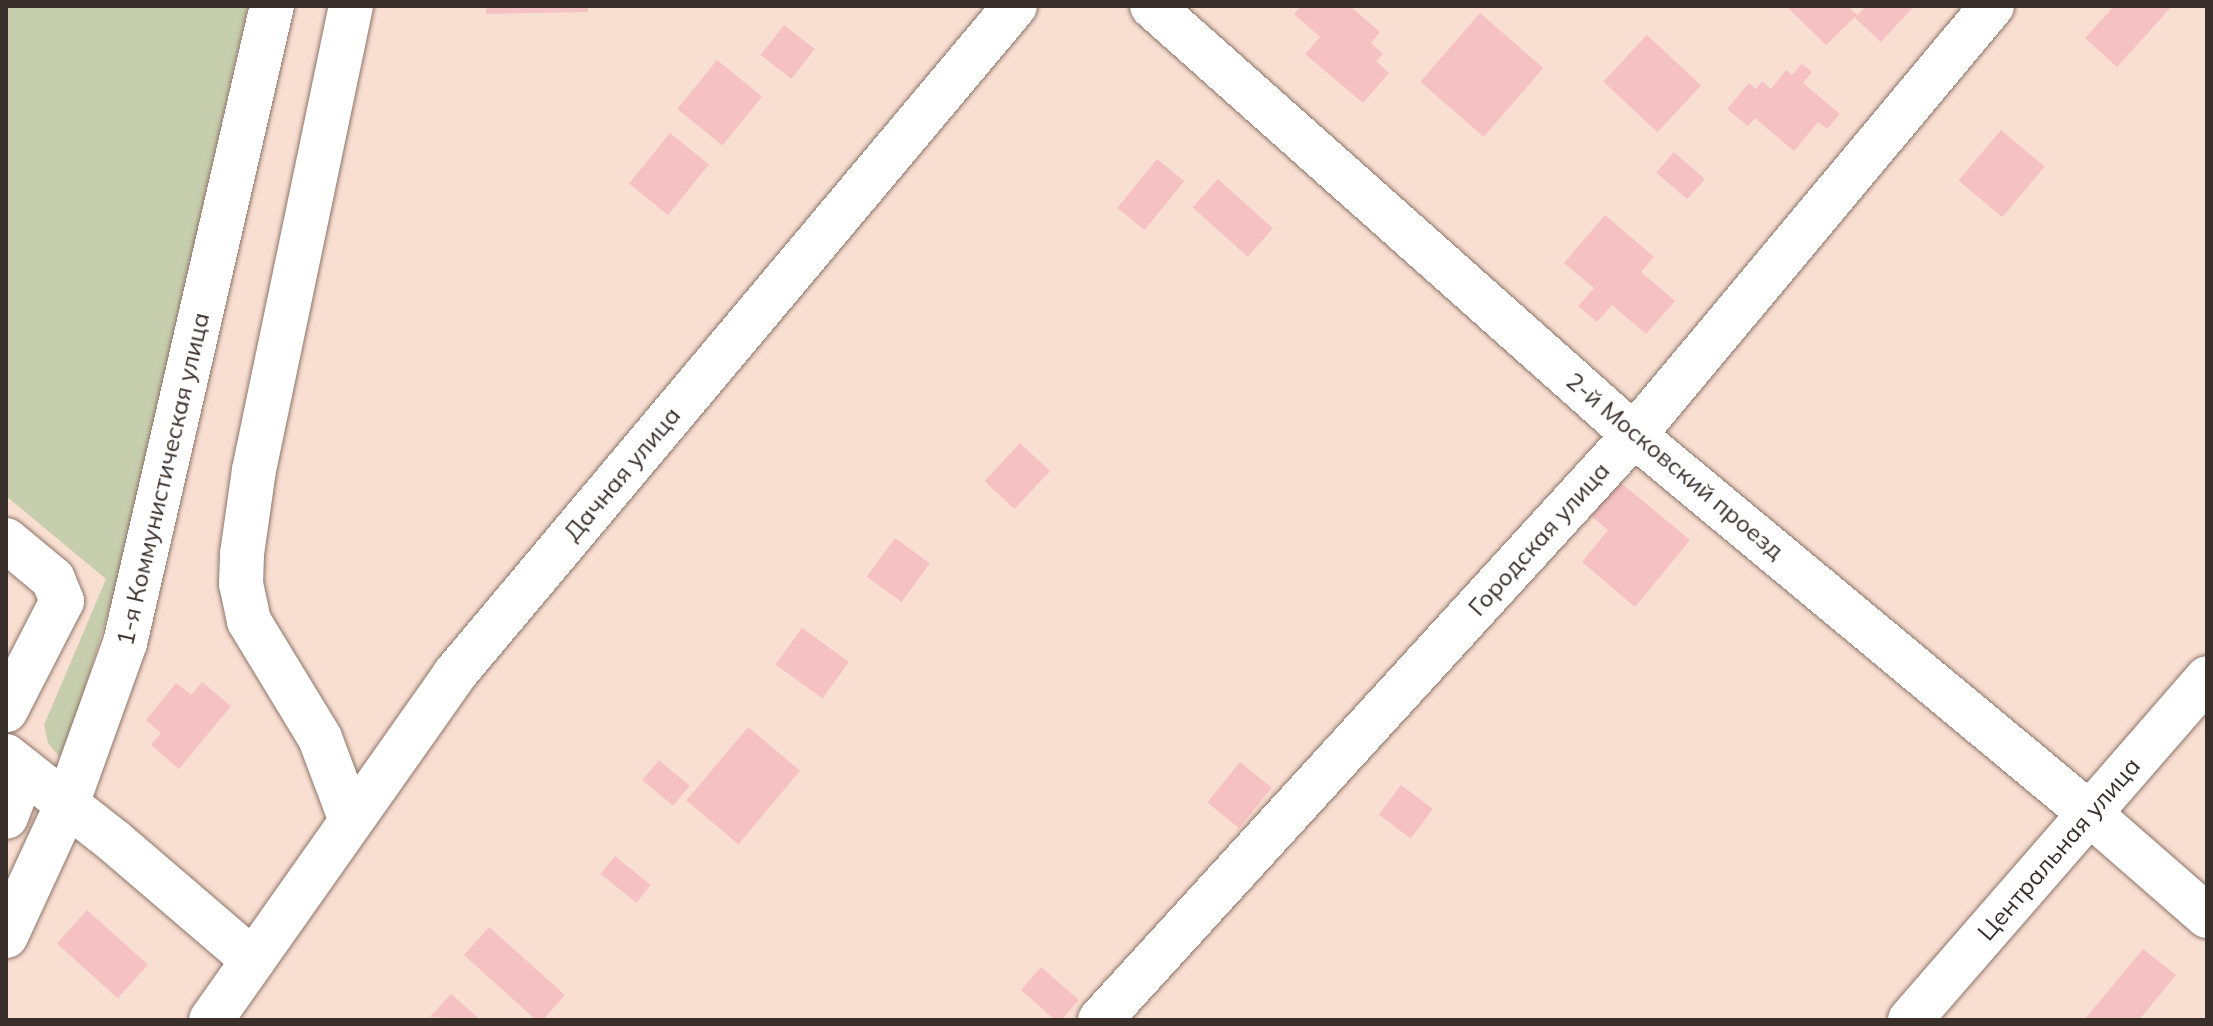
<!DOCTYPE html>
<meta charset="utf-8">
<style>
body{margin:0}
#map{position:relative;width:2213px;height:1026px;overflow:hidden;background:#f9dfd2;font-family:Mulish,sans-serif}
div>[style]{position:absolute}
.green>*{inset:0;background:#c7cead}
.building>*{inset:0;background:#f6c1c3;transform-origin:0 0}
.roads{filter:drop-shadow(0 0 2px #8c7468) drop-shadow(0 0 2px #8c7468)}
.minor>*{height:44px;margin:-22px;padding:0 22px;transform-origin:22px;border-radius:22px;background:#fff}
span{translate:-50% -50%;white-space:nowrap;text-align:center;line-height:1.15;-webkit-text-stroke:6px #fff;paint-order:stroke}
.street-label{font-size:24px;color:#392f2a}
.frame{position:absolute;inset:0;border:8px solid #392f2a;pointer-events:none}
</style>
<div id="map">
<div class="green">
<i style="clip-path:polygon(6px 6px,248px 6px,121px 570px,63px 761px,48px 743px,44px 725px,106px 579px,6px 496px)"></i>
</div>
<div class="building">
<i style="clip-path:polygon(486px 6px,588px 6px,588px 12px,486px 14px)"></i>
<i style="clip-path:polygon(1301px 6px,1350px 6px,1380px 32px,1371px 43px,1383px 54px,1376px 61px,1389px 73px,1363px 103px,1305px 54px,1320px 37px,1294px 14px)"></i>
<i style="clip-path:polygon(1786px 6px,1848px 6px,1857px 15px,1826px 45px)"></i>
<i style="clip-path:polygon(1866px 6px,1914px 6px,1881px 42px,1855px 18px)"></i>
<i style="clip-path:polygon(2114px 6px,2172px 6px,2117px 67px,2085px 38px)"></i>
<i style="left:1480px;top:13px;width:84px;height:91px;rotate:41deg"></i>
<i style="left:784px;top:25px;width:39px;height:38px;rotate:38deg"></i>
<i style="left:1647px;top:35px;width:74px;height:64px;rotate:43deg"></i>
<i style="left:717px;top:60px;width:58px;height:63px;rotate:39deg"></i>
<i style="clip-path:polygon(1802px 64px,1812px 72px,1803px 83px,1840px 114px,1827px 129px,1818px 122px,1794px 151px,1755px 118px,1748px 126px,1727px 109px,1749px 83px,1756px 89px,1762px 81px,1771px 89px,1786px 70px,1792px 75px)"></i>
<i style="left:2001px;top:130px;width:57px;height:66px;rotate:40deg"></i>
<i style="left:670px;top:133px;width:50px;height:65px;rotate:39deg"></i>
<i style="left:1674px;top:152px;width:41px;height:27px;rotate:41deg"></i>
<i style="left:1157px;top:159px;width:35px;height:63px;rotate:39deg"></i>
<i style="left:1218px;top:179px;width:74px;height:38px;rotate:42deg"></i>
<i style="clip-path:polygon(1605px 215px,1654px 257px,1641px 272px,1675px 301px,1646px 334px,1612px 305px,1597px 322px,1578px 306px,1594px 288px,1564px 263px)"></i>
<i style="left:1020px;top:443px;width:41px;height:52px;rotate:43deg"></i>
<i style="clip-path:polygon(1614px 477px,1690px 540px,1635px 607px,1582px 562px,1608px 530px,1585px 511px)"></i>
<i style="left:895px;top:538px;width:43px;height:48px;rotate:36deg"></i>
<i style="left:802px;top:628px;width:58px;height:45px;rotate:36deg"></i>
<i style="clip-path:polygon(202px 682px,231px 706px,179px 769px,151px 745px,161px 733px,146px 720px,176px 683px,191px 695px)"></i>
<i style="left:748px;top:727px;width:68px;height:96px;rotate:40deg"></i>
<i style="left:659px;top:760px;width:40px;height:26px;rotate:40deg"></i>
<i style="left:1240px;top:762px;width:41px;height:52px;rotate:39deg"></i>
<i style="left:1401px;top:785px;width:40px;height:37px;rotate:37deg"></i>
<i style="left:615px;top:856px;width:46px;height:23px;rotate:39deg"></i>
<i style="left:87px;top:910px;width:82px;height:45px;rotate:42deg"></i>
<i style="clip-path:polygon(489px 927px,565px 995px,543px 1020px,536px 1020px,464px 955px)"></i>
<i style="clip-path:polygon(2143px 949px,2176px 975px,2139px 1020px,2084px 1020px)"></i>
<i style="clip-path:polygon(1041px 967px,1079px 1000px,1061px 1020px,1055px 1020px,1021px 990px)"></i>
<i style="clip-path:polygon(451px 994px,481px 1020px,430px 1017px)"></i>
</div>
<div class="roads">
<div class="minor">
<i style="left:1152px;top:6px;width:645px;rotate:41.67deg"></i>
<i style="left:1634px;top:435px;width:592px;rotate:39.72deg"></i>
<i style="left:2089px;top:813px;width:157px;rotate:41.1deg"></i>
<i style="left:6px;top:540px;width:61px;rotate:39.7deg"></i>
<i style="left:53px;top:579px;width:24px;rotate:68deg"></i>
<i style="left:62px;top:601px;width:123px;rotate:117.2deg"></i>
<i style="left:6px;top:756px;width:137px;rotate:38.2deg"></i>
<i style="left:114px;top:841px;width:183px;rotate:40.6deg"></i>
<i style="left:6px;top:817px;width:50px;rotate:-69deg"></i>
<i style="left:350px;top:818px;width:85px;rotate:-110.6deg"></i>
<i style="left:320px;top:738px;width:137px;rotate:-121.3deg"></i>
<i style="left:249px;top:621px;width:38px;rotate:-102deg"></i>
<i style="left:241px;top:584px;width:30px;rotate:-88deg"></i>
<i style="left:242px;top:554px;width:85px;rotate:-81.9deg"></i>
<i style="left:254px;top:470px;width:474px;rotate:-78.2deg"></i>
<i style="left:6px;top:936px;width:145px;rotate:-65.2deg"></i>
<i style="left:67px;top:804px;width:171px;rotate:-70.2deg"></i>
<i style="left:125px;top:643px;width:654px;rotate:-77.01deg"></i>
<i style="left:211px;top:1020px;width:422px;rotate:-54.8deg"></i>
<i style="left:454px;top:675px;width:873px;rotate:-50.02deg"></i>
<i style="left:1100px;top:1020px;width:792px;rotate:-47.61deg"></i>
<i style="left:1634px;top:435px;width:559px;rotate:-50.16deg"></i>
<i style="left:1910px;top:1020px;width:453px;rotate:-49deg"></i>
</div>
</div>
<div class="street-label">
<span style="left:1675px;top:466px;rotate:40deg">2-й Московский проезд</span>
<span style="left:622px;top:474px;rotate:-50deg">Дачная улица</span>
<span style="left:163px;top:479px;rotate:-77deg">1-я Коммунистическая улица</span>
<span style="left:1539px;top:539px;rotate:-48deg">Городская улица</span>
<span style="left:2059px;top:849px;rotate:-49deg">Центральная улица</span>
</div>
<div class="frame"></div>
</div>
